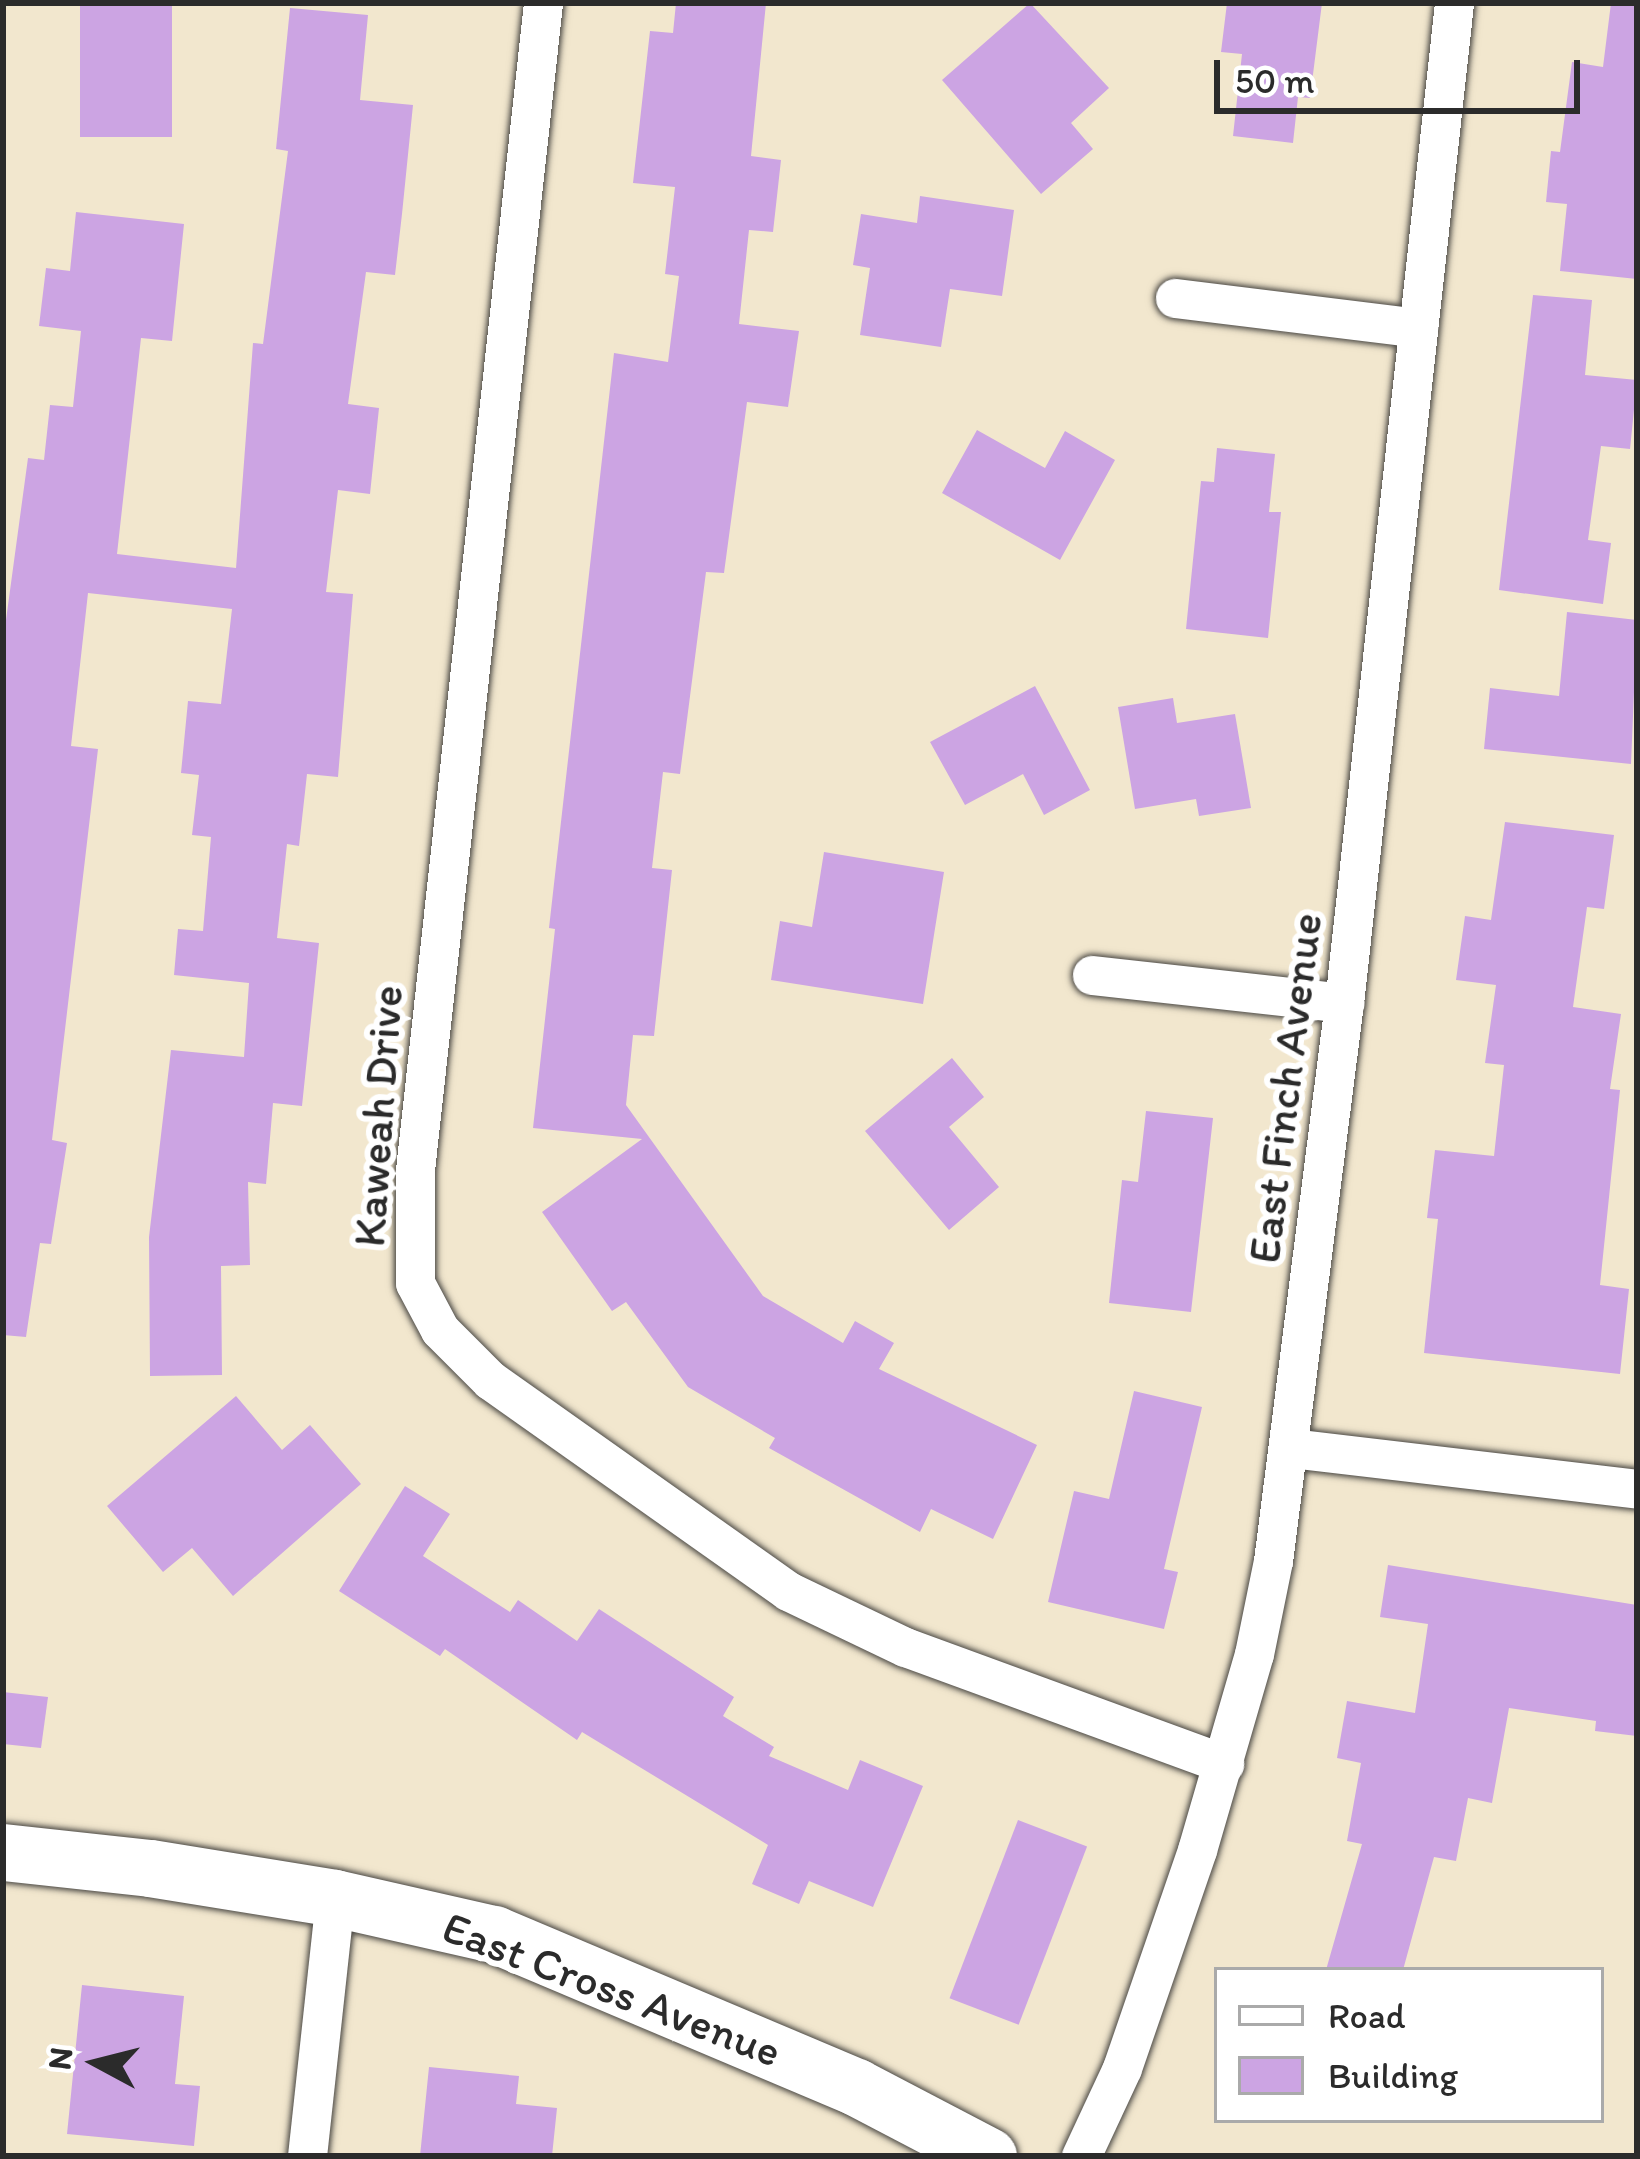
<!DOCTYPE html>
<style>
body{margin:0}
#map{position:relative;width:1640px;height:2159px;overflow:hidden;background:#f2e7ce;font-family:Itim,sans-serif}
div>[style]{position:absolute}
.building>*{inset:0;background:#cca4e3;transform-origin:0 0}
.roads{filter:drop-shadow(0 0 3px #494743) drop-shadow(0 0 3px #494743)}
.street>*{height:39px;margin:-19.5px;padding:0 19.5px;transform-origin:19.5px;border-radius:19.5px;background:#fff}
.secondary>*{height:57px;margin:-28.5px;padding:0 28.5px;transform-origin:28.5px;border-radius:28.5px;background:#fff}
span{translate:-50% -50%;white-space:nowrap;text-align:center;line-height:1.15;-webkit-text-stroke:12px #fff;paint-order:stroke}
.street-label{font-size:45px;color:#2b2b2b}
.frame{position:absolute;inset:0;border:6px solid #2b2b2b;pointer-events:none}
.legend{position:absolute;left:1214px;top:1967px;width:390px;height:156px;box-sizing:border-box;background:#fff;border:3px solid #aaa;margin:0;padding:15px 21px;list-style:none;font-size:36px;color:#2b2b2b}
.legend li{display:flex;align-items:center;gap:24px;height:60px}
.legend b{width:60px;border:3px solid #aaa}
.north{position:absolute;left:36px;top:2003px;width:120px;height:120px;-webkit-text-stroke:9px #fff;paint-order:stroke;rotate:277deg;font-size:33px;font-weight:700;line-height:48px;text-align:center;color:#2b2b2b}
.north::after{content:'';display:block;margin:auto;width:42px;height:54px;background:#2b2b2b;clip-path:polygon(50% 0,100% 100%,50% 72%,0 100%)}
.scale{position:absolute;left:1214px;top:60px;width:366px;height:54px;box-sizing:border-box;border:6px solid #2b2b2b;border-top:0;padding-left:15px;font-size:36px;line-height:42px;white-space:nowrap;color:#2b2b2b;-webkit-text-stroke:9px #fff;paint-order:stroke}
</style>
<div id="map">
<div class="building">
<i style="left:80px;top:3px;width:92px;height:134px"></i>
<i style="clip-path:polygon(676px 3px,766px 3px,751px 156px,781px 160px,773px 232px,749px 230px,739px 324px,799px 331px,788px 407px,747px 402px,724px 573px,706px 572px,680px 774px,663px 772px,652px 868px,672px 870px,654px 1036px,633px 1035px,626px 1105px,763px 1296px,843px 1343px,855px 1321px,894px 1343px,879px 1369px,1037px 1445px,993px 1539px,931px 1509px,920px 1532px,769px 1448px,775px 1438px,688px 1387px,626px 1302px,612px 1311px,542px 1212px,642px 1139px,533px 1128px,555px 929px,549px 928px,614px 353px,668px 362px,679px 276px,665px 274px,675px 187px,633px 183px,650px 31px,673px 33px)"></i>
<i style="clip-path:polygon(1030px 3px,1109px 88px,1071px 123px,1093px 149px,1041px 194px,942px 80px)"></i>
<i style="clip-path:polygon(1227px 3px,1322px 3px,1310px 98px,1298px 97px,1293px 143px,1233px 136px,1242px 54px,1221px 52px)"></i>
<i style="clip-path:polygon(1611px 3px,1637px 3px,1637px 279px,1560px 271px,1567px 204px,1546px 202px,1551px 151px,1560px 152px,1572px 62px,1603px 67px)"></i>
<i style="clip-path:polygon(290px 8px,368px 15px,360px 100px,413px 105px,402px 214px,395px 275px,366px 272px,348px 404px,379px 408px,370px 494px,338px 490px,326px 592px,353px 594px,338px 777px,307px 774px,299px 846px,287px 844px,277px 938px,319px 943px,302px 1106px,273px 1103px,266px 1184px,248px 1182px,250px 1265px,221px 1266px,222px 1375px,150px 1376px,149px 1237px,171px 1050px,244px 1057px,249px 983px,174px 975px,178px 929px,203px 931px,211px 837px,192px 835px,199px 775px,181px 773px,188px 701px,221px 704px,232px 609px,88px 593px,71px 746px,98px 749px,52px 1140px,67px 1143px,51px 1244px,40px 1243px,26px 1337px,3px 1335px,3px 642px,28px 458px,44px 460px,50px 405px,73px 407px,81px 331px,39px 326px,46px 268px,70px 271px,76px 212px,184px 224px,172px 341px,141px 338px,117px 554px,236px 568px,253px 343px,263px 344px,288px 151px,276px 149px)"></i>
<i style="clip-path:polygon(920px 196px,1014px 210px,1002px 296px,950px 289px,941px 347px,860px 335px,870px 268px,853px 265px,861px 214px,917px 223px)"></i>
<i style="clip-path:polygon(1533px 295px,1592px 300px,1585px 375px,1637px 380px,1630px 449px,1601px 446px,1588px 540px,1611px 543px,1603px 604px,1499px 590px)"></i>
<i style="clip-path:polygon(977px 430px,1045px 468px,1065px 431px,1115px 460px,1060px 560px,942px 493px)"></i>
<i style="clip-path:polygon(1217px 448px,1275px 454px,1269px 512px,1281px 512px,1268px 638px,1186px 629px,1201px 481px,1214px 482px)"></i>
<i style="clip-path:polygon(1567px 612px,1637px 620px,1631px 764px,1484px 749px,1490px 688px,1559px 696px)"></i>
<i style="clip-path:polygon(1035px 686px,1090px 790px,1044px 815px,1023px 774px,965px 805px,930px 742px)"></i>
<i style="clip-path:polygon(1173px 698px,1177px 723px,1235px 714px,1251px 808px,1199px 816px,1196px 799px,1135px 809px,1118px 707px)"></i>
<i style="clip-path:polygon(1505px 822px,1614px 835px,1604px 909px,1587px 907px,1573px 1007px,1621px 1014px,1610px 1089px,1620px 1090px,1600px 1285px,1629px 1289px,1620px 1374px,1424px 1353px,1438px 1219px,1427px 1218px,1435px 1150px,1494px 1156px,1504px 1065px,1485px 1063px,1496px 985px,1456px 980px,1465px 916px,1491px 920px)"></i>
<i style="clip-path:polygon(824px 852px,944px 872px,923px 1004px,771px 980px,780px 921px,812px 927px)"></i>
<i style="clip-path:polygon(952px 1058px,984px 1097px,949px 1127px,999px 1187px,949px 1230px,865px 1131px)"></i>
<i style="clip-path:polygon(1146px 1111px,1213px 1118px,1191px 1312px,1109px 1303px,1122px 1180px,1138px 1182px)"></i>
<i style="clip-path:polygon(1134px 1391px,1202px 1407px,1164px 1569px,1178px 1572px,1164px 1629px,1048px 1602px,1074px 1491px,1109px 1499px)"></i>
<i style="clip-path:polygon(236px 1396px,282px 1450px,310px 1425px,361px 1484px,233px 1596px,192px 1548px,163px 1572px,107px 1506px)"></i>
<i style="clip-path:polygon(405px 1486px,450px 1514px,423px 1556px,510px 1612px,518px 1600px,577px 1641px,599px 1609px,734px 1697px,723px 1716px,774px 1747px,769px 1756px,848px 1790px,860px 1760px,923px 1786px,873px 1907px,809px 1881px,799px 1904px,752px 1884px,768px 1845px,582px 1732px,577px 1740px,445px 1649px,440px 1656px,339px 1591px)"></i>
<i style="clip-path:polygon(1388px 1565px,1637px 1605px,1637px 1736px,1595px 1731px,1596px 1721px,1509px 1708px,1492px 1803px,1468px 1798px,1456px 1861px,1434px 1857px,1403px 1970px,1326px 1970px,1362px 1844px,1347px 1841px,1361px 1763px,1337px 1758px,1347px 1701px,1415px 1713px,1428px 1624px,1380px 1617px)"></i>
<i style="clip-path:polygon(3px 1692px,48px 1697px,41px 1748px,3px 1744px)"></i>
<i style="left:1018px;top:1820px;width:74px;height:191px;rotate:21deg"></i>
<i style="clip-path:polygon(82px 1985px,184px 1996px,175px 2084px,200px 2086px,194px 2146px,67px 2134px)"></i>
<i style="clip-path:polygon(429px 2067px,519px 2076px,516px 2104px,557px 2108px,552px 2156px,420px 2156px)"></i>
</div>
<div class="roads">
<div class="street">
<i style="left:543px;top:3px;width:1174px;rotate:96.26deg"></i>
<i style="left:415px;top:1170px;width:113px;rotate:90deg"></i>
<i style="left:415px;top:1283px;width:53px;rotate:62deg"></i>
<i style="left:440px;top:1330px;width:71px;rotate:45deg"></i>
<i style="left:490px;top:1380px;width:365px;rotate:35.3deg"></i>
<i style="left:788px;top:1591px;width:130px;rotate:25.6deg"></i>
<i style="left:905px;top:1647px;width:340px;rotate:20.1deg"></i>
<i style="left:1175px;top:298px;width:245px;rotate:7deg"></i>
<i style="left:1092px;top:975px;width:254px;rotate:6.3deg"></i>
<i style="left:1290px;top:1448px;width:349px;rotate:6.7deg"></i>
<i style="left:307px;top:2156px;width:260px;rotate:-83.8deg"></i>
<i style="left:1081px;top:2156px;width:97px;rotate:-65deg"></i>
<i style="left:1122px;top:2068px;width:231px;rotate:-71deg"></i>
<i style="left:1197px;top:1850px;width:204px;rotate:-73.8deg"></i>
<i style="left:1254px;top:1654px;width:95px;rotate:-78.5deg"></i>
<i style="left:1273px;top:1561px;width:562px;rotate:-82.75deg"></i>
<i style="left:1344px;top:1003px;width:1006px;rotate:-83.72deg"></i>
</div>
<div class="secondary">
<i style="left:3px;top:1852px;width:148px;rotate:6.2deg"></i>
<i style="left:150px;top:1868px;width:187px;rotate:9.2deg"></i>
<i style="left:335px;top:1898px;width:163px;rotate:12.8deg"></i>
<i style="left:494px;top:1934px;width:393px;rotate:22.9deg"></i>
<i style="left:856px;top:2087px;width:149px;rotate:27.6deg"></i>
</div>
</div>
<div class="street-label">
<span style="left:1285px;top:1088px;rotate:-83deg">East Finch Avenue</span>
<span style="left:378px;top:1116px;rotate:-86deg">Kaweah Drive</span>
<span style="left:612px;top:1989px;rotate:21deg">East Cross Avenue</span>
</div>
<div class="frame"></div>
<ul class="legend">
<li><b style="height:15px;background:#fff"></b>Road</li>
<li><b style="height:33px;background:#cca4e3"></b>Building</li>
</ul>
<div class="north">N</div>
<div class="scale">50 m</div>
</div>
